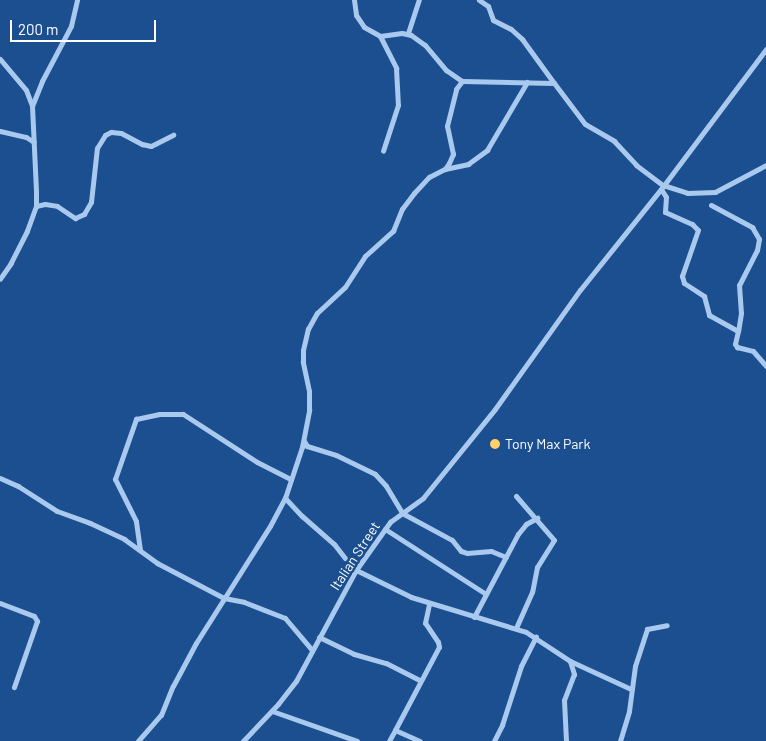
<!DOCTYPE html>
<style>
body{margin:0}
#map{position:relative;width:766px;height:741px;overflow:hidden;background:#1b4f8f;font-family:Barlow,sans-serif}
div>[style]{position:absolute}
.street>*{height:5px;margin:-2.5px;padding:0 2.5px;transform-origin:2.5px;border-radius:2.5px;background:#a9c9ee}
.dots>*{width:14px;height:14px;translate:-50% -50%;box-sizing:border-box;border:2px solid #1b4f8f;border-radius:50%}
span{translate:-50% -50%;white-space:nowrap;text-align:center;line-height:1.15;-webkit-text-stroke:5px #1b4f8f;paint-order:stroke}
.poi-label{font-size:14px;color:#fff}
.left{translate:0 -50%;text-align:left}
.street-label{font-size:14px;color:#fff}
.scale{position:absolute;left:10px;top:20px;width:146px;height:22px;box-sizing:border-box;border:2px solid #fff;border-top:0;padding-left:6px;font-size:15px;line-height:18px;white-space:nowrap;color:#fff;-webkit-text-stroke:4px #1b4f8f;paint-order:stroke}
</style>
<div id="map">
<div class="street">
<i style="left:354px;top:0;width:15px;rotate:82deg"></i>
<i style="left:356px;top:15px;width:14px;rotate:56deg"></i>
<i style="left:364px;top:27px;width:18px;rotate:29deg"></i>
<i style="left:380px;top:36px;width:22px;rotate:-8deg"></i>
<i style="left:402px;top:33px;width:9px;rotate:13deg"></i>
<i style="left:411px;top:35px;width:17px;rotate:36deg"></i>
<i style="left:425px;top:45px;width:33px;rotate:50deg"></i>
<i style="left:446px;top:70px;width:19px;rotate:35deg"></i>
<i style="left:462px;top:81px;width:92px;rotate:1.2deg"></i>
<i style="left:554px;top:83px;width:51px;rotate:52.9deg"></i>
<i style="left:585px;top:124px;width:34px;rotate:30deg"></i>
<i style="left:614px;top:141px;width:33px;rotate:47deg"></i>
<i style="left:636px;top:165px;width:34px;rotate:37deg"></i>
<i style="left:663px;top:185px;width:25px;rotate:18deg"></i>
<i style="left:687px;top:193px;width:28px;rotate:-2deg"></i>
<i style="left:715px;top:192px;width:58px;rotate:-27.9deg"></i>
<i style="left:479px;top:0;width:11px;rotate:34deg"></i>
<i style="left:488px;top:6px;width:15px;rotate:70deg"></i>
<i style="left:493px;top:20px;width:20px;rotate:27deg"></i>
<i style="left:511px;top:29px;width:15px;rotate:42deg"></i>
<i style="left:522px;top:39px;width:54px;rotate:54deg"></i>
<i style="left:408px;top:33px;width:35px;rotate:-72deg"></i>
<i style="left:380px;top:36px;width:36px;rotate:63deg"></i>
<i style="left:396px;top:68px;width:37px;rotate:87deg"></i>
<i style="left:398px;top:105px;width:48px;rotate:108.1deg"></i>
<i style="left:0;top:59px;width:40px;rotate:50deg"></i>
<i style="left:26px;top:90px;width:17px;rotate:69deg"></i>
<i style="left:32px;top:106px;width:86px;rotate:87.3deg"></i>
<i style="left:36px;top:192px;width:14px;rotate:90deg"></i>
<i style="left:36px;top:206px;width:27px;rotate:110deg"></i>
<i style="left:27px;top:231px;width:36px;rotate:117deg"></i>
<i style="left:11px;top:263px;width:19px;rotate:125deg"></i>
<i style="left:32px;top:106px;width:27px;rotate:-68deg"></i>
<i style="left:42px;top:81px;width:62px;rotate:-62.2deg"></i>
<i style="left:71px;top:26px;width:27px;rotate:-77deg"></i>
<i style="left:0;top:131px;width:27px;rotate:13deg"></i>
<i style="left:26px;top:137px;width:9px;rotate:32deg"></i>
<i style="left:445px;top:169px;width:24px;rotate:-12deg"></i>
<i style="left:468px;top:164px;width:24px;rotate:-36deg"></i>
<i style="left:487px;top:150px;width:79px;rotate:-59.5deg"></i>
<i style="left:661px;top:189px;width:9px;rotate:58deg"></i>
<i style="left:666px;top:197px;width:15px;rotate:94deg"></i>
<i style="left:665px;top:212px;width:30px;rotate:24deg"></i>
<i style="left:692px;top:224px;width:8px;rotate:45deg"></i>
<i style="left:698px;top:230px;width:49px;rotate:109.2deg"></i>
<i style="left:682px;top:276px;width:7px;rotate:74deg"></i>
<i style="left:684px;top:283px;width:24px;rotate:33deg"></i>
<i style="left:704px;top:296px;width:20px;rotate:75deg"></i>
<i style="left:709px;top:315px;width:33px;rotate:29deg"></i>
<i style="left:738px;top:331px;width:13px;rotate:103deg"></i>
<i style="left:735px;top:344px;width:4px;rotate:56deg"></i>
<i style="left:737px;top:347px;width:16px;rotate:14deg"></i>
<i style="left:753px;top:351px;width:20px;rotate:49deg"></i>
<i style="left:711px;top:205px;width:47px;rotate:28.2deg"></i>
<i style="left:752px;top:227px;width:14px;rotate:60deg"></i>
<i style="left:759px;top:239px;width:11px;rotate:100deg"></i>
<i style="left:757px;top:250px;width:39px;rotate:117deg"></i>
<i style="left:739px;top:285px;width:28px;rotate:86deg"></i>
<i style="left:741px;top:313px;width:18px;rotate:99deg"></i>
<i style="left:36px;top:206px;width:9px;rotate:-13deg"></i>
<i style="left:45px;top:204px;width:12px;rotate:9deg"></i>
<i style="left:57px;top:206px;width:22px;rotate:34deg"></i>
<i style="left:75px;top:218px;width:10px;rotate:-24deg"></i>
<i style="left:84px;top:214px;width:14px;rotate:-60deg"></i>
<i style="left:91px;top:202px;width:54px;rotate:-83.7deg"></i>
<i style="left:97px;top:148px;width:15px;rotate:-58deg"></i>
<i style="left:105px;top:135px;width:7px;rotate:-27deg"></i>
<i style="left:111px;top:132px;width:10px;rotate:6deg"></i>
<i style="left:121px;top:133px;width:24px;rotate:28deg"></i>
<i style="left:142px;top:144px;width:9px;rotate:13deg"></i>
<i style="left:151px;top:146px;width:25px;rotate:-27deg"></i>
<i style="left:304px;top:441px;width:6px;rotate:59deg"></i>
<i style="left:307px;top:446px;width:30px;rotate:17deg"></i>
<i style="left:336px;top:455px;width:43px;rotate:26deg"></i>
<i style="left:375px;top:474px;width:16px;rotate:47deg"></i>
<i style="left:386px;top:486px;width:31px;rotate:59deg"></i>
<i style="left:402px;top:513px;width:57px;rotate:28.4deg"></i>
<i style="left:452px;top:540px;width:14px;rotate:51deg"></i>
<i style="left:461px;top:551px;width:6px;rotate:18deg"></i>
<i style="left:467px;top:553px;width:24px;rotate:-5deg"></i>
<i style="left:491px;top:551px;width:16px;rotate:22deg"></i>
<i style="left:0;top:478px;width:20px;rotate:24deg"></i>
<i style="left:18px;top:486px;width:46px;rotate:32.7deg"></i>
<i style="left:57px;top:511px;width:35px;rotate:20deg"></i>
<i style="left:90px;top:523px;width:38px;rotate:25deg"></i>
<i style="left:124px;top:539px;width:41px;rotate:36deg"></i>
<i style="left:157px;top:563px;width:76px;rotate:27.6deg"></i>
<i style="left:224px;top:598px;width:20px;rotate:11deg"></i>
<i style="left:244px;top:602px;width:44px;rotate:21.3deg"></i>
<i style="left:285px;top:618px;width:42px;rotate:49.8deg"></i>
<i style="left:516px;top:496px;width:58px;rotate:49.2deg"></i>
<i style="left:554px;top:540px;width:32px;rotate:122deg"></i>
<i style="left:537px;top:567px;width:25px;rotate:101deg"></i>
<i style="left:532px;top:592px;width:39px;rotate:114deg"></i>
<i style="left:285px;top:498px;width:25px;rotate:47deg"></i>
<i style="left:302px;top:516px;width:43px;rotate:41.2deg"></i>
<i style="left:334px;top:544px;width:18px;rotate:52deg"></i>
<i style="left:385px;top:529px;width:120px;rotate:32.8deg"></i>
<i style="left:140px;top:550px;width:29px;rotate:-98deg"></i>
<i style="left:136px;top:521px;width:47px;rotate:-116.6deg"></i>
<i style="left:115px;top:479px;width:64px;rotate:-70.7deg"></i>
<i style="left:136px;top:419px;width:24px;rotate:-12deg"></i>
<i style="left:159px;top:414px;width:24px"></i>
<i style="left:183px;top:414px;width:88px;rotate:33deg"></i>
<i style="left:257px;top:462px;width:38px;rotate:27deg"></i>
<i style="left:356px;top:570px;width:61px;rotate:26.1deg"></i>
<i style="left:411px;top:597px;width:120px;rotate:16.9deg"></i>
<i style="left:526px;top:632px;width:53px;rotate:33.4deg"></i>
<i style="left:570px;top:661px;width:14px;rotate:73deg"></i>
<i style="left:574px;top:674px;width:28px;rotate:111deg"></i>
<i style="left:564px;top:700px;width:41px;rotate:87.2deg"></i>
<i style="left:0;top:603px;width:36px;rotate:21deg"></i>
<i style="left:34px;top:616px;width:6px;rotate:59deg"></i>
<i style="left:37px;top:621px;width:70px;rotate:109.2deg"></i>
<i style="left:474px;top:617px;width:94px;rotate:-62.1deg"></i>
<i style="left:518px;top:534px;width:13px;rotate:-51deg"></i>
<i style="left:526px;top:524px;width:13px;rotate:-29deg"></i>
<i style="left:319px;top:637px;width:39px;rotate:26deg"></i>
<i style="left:354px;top:654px;width:33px;rotate:16deg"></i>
<i style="left:386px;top:663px;width:38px;rotate:27deg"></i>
<i style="left:570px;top:661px;width:67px;rotate:24.7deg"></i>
<i style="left:272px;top:711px;width:90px;rotate:19.4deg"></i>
<i style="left:395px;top:730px;width:94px;rotate:-62.1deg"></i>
<i style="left:439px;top:647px;width:5px;rotate:-101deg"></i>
<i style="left:438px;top:642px;width:23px;rotate:-124deg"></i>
<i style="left:425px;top:623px;width:19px;rotate:-78deg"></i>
<i style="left:138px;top:741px;width:35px;rotate:-49deg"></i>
<i style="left:161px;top:715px;width:31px;rotate:-68deg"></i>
<i style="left:173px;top:686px;width:49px;rotate:-61.9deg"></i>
<i style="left:196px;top:643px;width:138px;rotate:-57.7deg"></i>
<i style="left:270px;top:526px;width:32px;rotate:-62deg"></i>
<i style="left:285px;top:498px;width:54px;rotate:-71.6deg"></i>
<i style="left:302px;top:447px;width:38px;rotate:-79deg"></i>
<i style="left:309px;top:410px;width:19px;rotate:-90deg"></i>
<i style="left:309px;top:391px;width:30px;rotate:-102deg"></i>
<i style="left:303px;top:362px;width:12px;rotate:-90deg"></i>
<i style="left:303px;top:350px;width:22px;rotate:-77deg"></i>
<i style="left:308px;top:329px;width:18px;rotate:-61deg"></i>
<i style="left:317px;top:313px;width:38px;rotate:-43deg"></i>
<i style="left:345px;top:287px;width:37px;rotate:-57deg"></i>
<i style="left:365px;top:256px;width:38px;rotate:-42deg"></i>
<i style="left:393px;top:231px;width:24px;rotate:-68deg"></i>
<i style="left:402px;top:209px;width:20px;rotate:-53deg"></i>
<i style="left:414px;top:193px;width:22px;rotate:-47deg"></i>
<i style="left:429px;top:177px;width:18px;rotate:-27deg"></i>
<i style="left:445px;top:169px;width:7px;rotate:-56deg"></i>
<i style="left:449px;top:163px;width:10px;rotate:-66deg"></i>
<i style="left:453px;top:154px;width:29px;rotate:-102deg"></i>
<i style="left:447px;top:126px;width:38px;rotate:-76deg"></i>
<i style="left:456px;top:89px;width:10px;rotate:-53deg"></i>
<i style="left:243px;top:741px;width:51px;rotate:-46.6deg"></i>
<i style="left:278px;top:704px;width:29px;rotate:-52deg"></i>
<i style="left:296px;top:681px;width:126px;rotate:-61.6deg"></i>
<i style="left:356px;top:570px;width:50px;rotate:-54.7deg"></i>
<i style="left:385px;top:529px;width:9px;rotate:-54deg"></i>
<i style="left:390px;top:522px;width:41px;rotate:-36deg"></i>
<i style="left:423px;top:498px;width:114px;rotate:-51deg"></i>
<i style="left:495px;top:409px;width:146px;rotate:-54.5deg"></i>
<i style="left:580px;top:290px;width:129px;rotate:-51.3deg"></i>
<i style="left:661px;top:189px;width:175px;rotate:-53.1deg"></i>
<i style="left:389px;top:741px;width:13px;rotate:-61deg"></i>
<i style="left:395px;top:730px;width:27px;rotate:24deg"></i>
<i style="left:494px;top:741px;width:18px;rotate:-63deg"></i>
<i style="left:502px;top:725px;width:62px;rotate:-72.1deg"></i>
<i style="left:521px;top:666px;width:33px;rotate:-63deg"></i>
<i style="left:620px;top:741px;width:31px;rotate:-73deg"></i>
<i style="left:629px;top:711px;width:45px;rotate:-82.4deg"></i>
<i style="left:635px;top:666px;width:39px;rotate:-72deg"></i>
<i style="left:647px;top:629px;width:20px;rotate:-11deg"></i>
</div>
<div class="dots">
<i style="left:495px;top:444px;background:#ffd166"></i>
</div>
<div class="poi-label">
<span class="left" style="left:505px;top:444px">Tony Max Park</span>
</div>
<div class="street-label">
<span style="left:355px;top:556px;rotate:-57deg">Italian Street</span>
</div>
<div class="scale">200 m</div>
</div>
